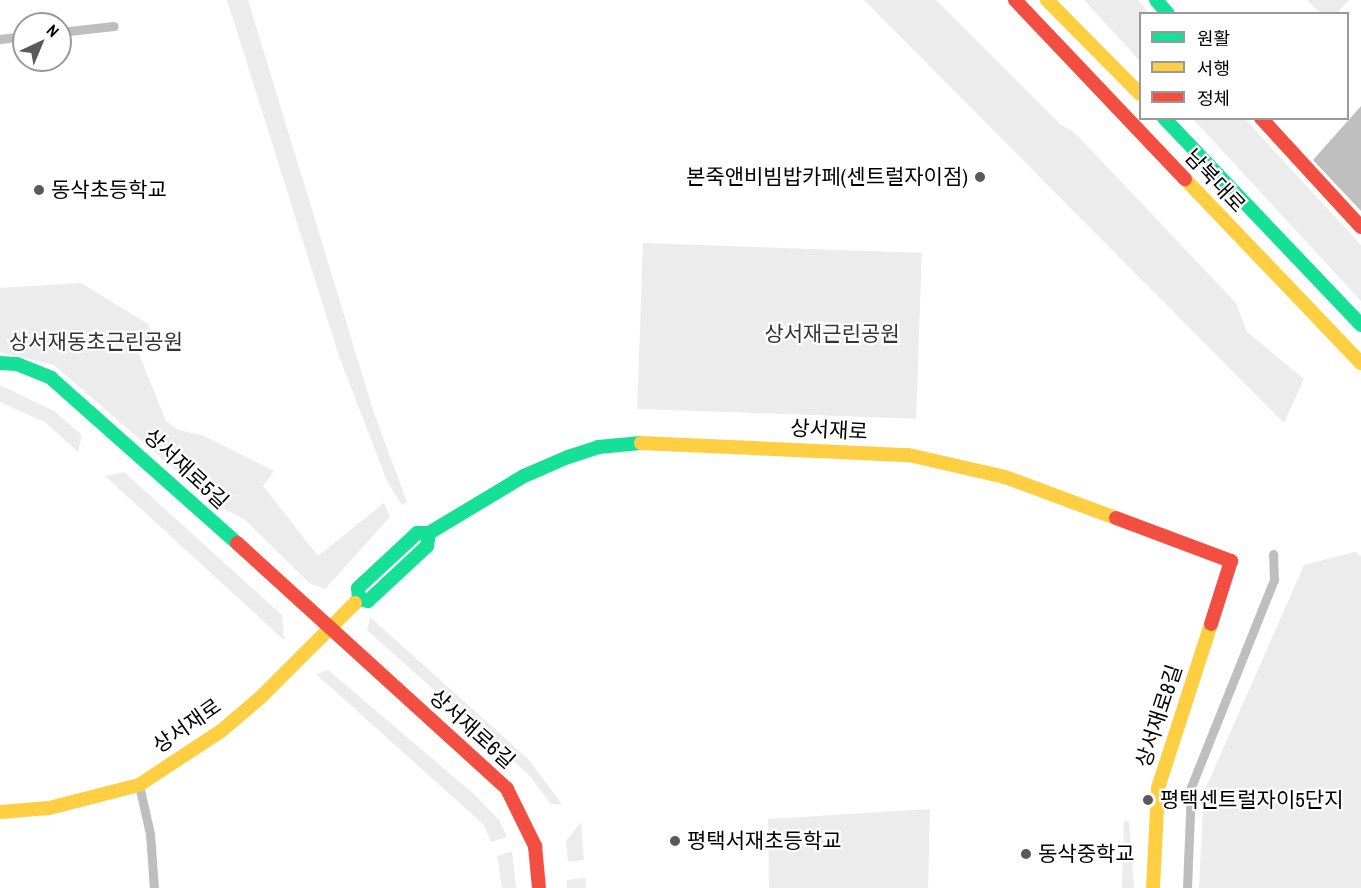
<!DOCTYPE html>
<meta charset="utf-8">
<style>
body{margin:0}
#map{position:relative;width:1361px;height:888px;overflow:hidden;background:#fff;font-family:"Archivo Narrow","Noto Sans KR",sans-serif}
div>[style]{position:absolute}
.green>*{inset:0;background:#ececec;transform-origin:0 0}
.water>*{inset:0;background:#bfbfbf}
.street>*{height:9px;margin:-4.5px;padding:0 4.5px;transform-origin:4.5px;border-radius:4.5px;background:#bebebe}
.fast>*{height:14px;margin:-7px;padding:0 7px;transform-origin:7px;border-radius:7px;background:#16e098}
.slow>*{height:14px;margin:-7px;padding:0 7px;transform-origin:7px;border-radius:7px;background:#ffcf43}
.jam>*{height:14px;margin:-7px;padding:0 7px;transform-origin:7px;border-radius:7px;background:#f24e42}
.dots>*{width:16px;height:16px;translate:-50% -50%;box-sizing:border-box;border:3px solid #fff;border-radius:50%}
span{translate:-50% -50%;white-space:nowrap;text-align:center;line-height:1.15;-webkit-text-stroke:4.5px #fff;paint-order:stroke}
.poi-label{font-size:21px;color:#000}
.right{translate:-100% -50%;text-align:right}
.left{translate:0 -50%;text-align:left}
.street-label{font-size:21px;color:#000}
.park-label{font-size:21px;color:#333}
.legend{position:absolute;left:1139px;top:12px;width:210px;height:108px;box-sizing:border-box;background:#fff;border:2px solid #999;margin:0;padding:8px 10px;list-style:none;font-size:18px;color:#000}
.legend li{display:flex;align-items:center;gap:12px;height:30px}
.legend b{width:30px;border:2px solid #999}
.north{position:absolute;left:12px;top:12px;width:60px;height:60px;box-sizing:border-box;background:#fff;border:2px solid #999;border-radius:50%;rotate:44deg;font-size:16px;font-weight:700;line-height:24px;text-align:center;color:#000}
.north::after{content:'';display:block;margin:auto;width:21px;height:27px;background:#595959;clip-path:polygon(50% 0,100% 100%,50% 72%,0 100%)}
</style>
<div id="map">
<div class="green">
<i style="clip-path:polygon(227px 0,248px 0,374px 413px,407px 502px,402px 505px,387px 481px,339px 356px)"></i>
<i style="clip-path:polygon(864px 0,936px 0,1061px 125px,1073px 131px,1236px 303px,1247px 332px,1304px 379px,1284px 423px)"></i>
<i style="clip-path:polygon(1084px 0,1138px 0,1149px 13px,1140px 14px,1140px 61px)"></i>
<i style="clip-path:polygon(1307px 0,1349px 0,1336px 14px,1320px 13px)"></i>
<i style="clip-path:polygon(1193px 119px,1245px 119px,1361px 245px,1361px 301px)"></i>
<i style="left:643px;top:243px;width:279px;height:166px;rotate:2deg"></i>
<i style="clip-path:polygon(81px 283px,148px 324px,153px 338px,142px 342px,139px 354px,166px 421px,178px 430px,202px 435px,274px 471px,263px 486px,318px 556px,384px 503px,390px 517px,325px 589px,309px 583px,244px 519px,216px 505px,54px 365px,0 352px,0 288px)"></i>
<i style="clip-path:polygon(0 385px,54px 411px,82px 435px,78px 452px,46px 423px,0 402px)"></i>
<i style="clip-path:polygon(124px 472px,282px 615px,284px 640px,105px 476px)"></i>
<i style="clip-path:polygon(1355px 552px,1361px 556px,1361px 888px,1199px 888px,1204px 792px,1304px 565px)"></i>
<i style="clip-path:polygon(370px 617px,528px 759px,562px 804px,551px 804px,529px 775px,367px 630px)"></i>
<i style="clip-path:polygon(328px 670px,475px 795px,499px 820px,507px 837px,491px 842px,484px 825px,316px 674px)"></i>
<i style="clip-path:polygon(930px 809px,928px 888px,769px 888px,768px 819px)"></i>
<i style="clip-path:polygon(1124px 821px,1129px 821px,1134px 888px,1122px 888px)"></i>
<i style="clip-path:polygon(581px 822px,584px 860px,568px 862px,566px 841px)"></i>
<i style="clip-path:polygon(512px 851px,516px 888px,502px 888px,497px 856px)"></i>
<i style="clip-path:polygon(585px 878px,586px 888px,567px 888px,567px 880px)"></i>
</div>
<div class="water">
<i style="clip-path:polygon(1361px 106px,1361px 211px,1313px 160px)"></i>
</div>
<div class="street">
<i style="left:60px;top:32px;width:54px;rotate:-6.3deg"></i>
<i style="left:0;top:39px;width:24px;rotate:-7deg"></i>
<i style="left:139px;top:785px;width:50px;rotate:77.3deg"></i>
<i style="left:150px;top:834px;width:54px;rotate:85.8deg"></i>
<i style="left:1187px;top:888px;width:101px;rotate:-87.7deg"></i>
<i style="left:1191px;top:787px;width:223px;rotate:-68.2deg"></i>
<i style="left:1274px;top:580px;width:26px;rotate:-92deg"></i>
</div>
<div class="fast">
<i style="left:1156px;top:0;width:18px;rotate:49deg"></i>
<i style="left:1164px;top:118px;width:286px;rotate:46.4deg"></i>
<i style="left:0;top:363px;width:17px;rotate:3deg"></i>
<i style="left:17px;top:364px;width:37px;rotate:22deg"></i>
<i style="left:51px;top:378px;width:249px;rotate:41.6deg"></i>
<i style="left:359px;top:599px;width:9px;rotate:13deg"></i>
<i style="left:368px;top:601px;width:81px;rotate:-43deg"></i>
<i style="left:427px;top:546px;width:13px;rotate:-81deg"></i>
<i style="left:355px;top:603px;width:6px;rotate:-45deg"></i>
<i style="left:359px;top:599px;width:11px;rotate:-95deg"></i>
<i style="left:358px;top:588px;width:81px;rotate:-43deg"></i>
<i style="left:417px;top:533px;width:12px"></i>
<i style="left:429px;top:533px;width:111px;rotate:-31deg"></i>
<i style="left:524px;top:476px;width:48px;rotate:-23.4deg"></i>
<i style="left:568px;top:457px;width:32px;rotate:-18deg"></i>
<i style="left:598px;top:447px;width:43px;rotate:-5.3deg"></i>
</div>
<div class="slow">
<i style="left:1047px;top:0;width:132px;rotate:45.3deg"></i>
<i style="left:1185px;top:179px;width:255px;rotate:46.3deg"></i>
<i style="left:641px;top:443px;width:268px;rotate:2.6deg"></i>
<i style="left:909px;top:455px;width:98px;rotate:12.9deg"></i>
<i style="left:1005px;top:477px;width:118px;rotate:20.3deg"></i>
<i style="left:0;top:812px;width:49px;rotate:-4.7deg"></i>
<i style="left:49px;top:808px;width:93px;rotate:-14.3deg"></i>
<i style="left:139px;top:785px;width:98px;rotate:-33.4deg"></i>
<i style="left:221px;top:731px;width:52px;rotate:-40.4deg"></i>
<i style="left:261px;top:697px;width:133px;rotate:-45deg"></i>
<i style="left:1153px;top:888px;width:100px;rotate:-87.1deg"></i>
<i style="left:1158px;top:788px;width:172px;rotate:-72.1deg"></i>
</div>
<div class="jam">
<i style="left:1015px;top:0;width:247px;rotate:46.5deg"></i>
<i style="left:1261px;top:118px;width:148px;rotate:47.5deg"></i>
<i style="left:1116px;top:518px;width:123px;rotate:20.5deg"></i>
<i style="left:1231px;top:561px;width:66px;rotate:107.6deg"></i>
<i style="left:237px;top:543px;width:365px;rotate:42.3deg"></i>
<i style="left:507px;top:789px;width:64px;rotate:63.8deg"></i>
<i style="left:535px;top:846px;width:42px;rotate:84.6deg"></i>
</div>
<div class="dots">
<i style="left:980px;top:177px;background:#595959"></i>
<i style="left:39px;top:190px;background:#595959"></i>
<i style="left:1148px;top:800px;background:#595959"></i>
<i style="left:675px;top:841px;background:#595959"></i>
<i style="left:1026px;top:854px;background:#595959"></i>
</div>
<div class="poi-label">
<span class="right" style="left:968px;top:177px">본죽앤비빔밥카페(센트럴자이점)</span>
<span class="left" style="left:51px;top:190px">동삭초등학교</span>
<span class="left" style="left:1160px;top:800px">평택센트럴자이5단지</span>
<span class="left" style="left:687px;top:841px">평택서재초등학교</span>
<span class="left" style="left:1038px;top:854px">동삭중학교</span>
</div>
<div class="street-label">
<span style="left:1215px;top:181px;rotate:47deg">남북대로</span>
<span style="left:829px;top:430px;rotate:3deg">상서재로</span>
<span style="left:186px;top:469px;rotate:43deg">상서재로5길</span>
<span style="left:1159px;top:716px;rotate:-72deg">상서재로8길</span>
<span style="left:187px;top:726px;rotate:-35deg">상서재로</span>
<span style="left:472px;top:729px;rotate:42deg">상서재로6길</span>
</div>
<div class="park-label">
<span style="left:832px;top:334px">상서재근린공원</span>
<span style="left:96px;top:342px">상서재동초근린공원</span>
</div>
<ul class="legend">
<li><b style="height:8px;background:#16e098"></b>원활</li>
<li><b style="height:8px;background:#ffcf43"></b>서행</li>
<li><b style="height:8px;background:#f24e42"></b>정체</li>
</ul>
<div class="north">N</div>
</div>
